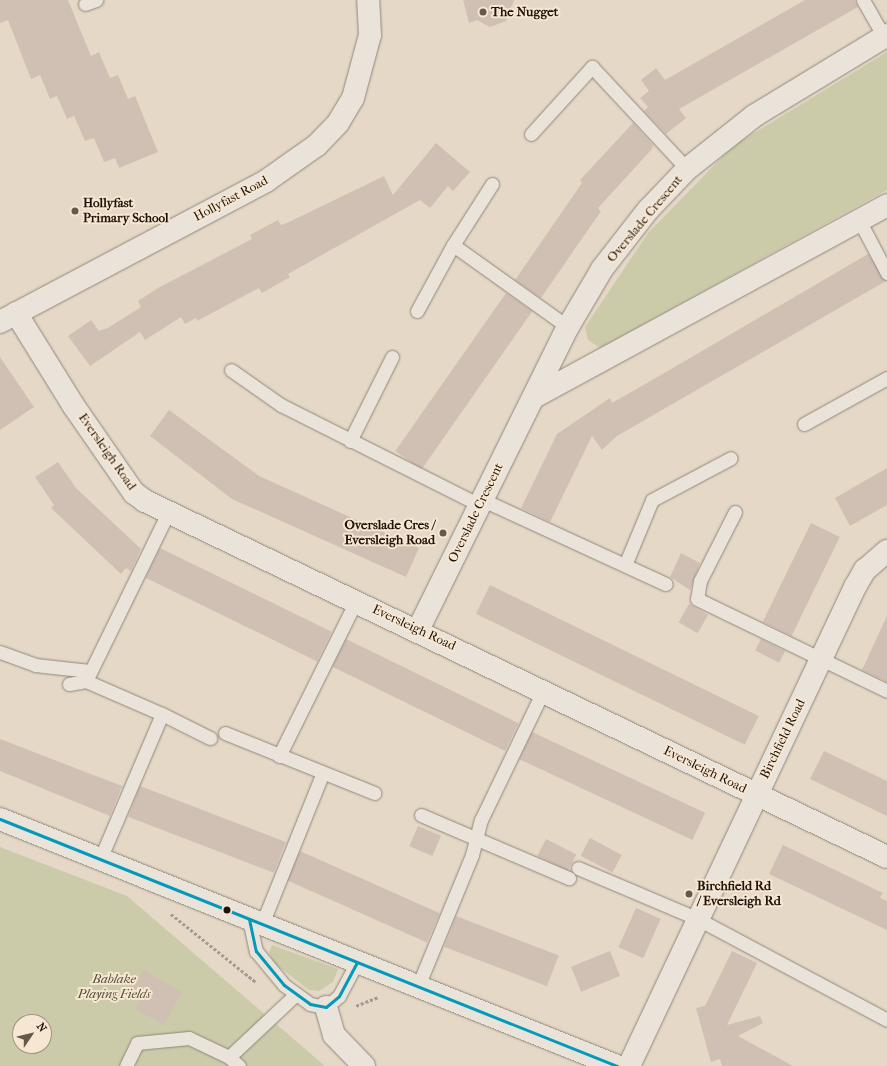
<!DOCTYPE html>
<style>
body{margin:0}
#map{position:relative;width:887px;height:1066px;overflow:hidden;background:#e5d8c6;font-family:"IM FELL French Canon",serif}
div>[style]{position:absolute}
.green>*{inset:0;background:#cccba9}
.building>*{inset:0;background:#d0c0b3;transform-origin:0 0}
.path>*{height:2.5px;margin-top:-1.25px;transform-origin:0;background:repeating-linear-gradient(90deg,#a29c95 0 3px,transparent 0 5px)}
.roads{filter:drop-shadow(0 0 1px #90877c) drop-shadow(0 0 1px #90877c)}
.service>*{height:13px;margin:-6.5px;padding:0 6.5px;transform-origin:6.5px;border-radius:6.5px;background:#eae3da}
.minor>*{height:22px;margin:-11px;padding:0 11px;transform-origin:11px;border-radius:11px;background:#eae3da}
.tertiary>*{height:22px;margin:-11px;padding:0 11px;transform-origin:11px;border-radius:11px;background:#eae3da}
.bus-1>*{height:3px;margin:-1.5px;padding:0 1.5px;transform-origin:1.5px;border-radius:1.5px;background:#039aba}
.dots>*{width:11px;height:11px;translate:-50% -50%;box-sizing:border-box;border:2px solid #f7e7d2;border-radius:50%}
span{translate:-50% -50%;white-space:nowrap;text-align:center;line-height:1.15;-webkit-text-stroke:4px #f7e7d2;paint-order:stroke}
.poi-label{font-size:13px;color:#1e140b;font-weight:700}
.left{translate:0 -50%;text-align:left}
.right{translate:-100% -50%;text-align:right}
.street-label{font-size:13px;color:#1e140b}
.park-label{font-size:13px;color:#54503a;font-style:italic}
.north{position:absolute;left:12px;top:1014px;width:40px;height:40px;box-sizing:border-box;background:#f7e7d2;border:1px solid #a09382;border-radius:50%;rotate:55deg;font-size:11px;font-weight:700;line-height:16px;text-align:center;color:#1e140b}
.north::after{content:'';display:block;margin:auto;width:14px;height:18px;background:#64594c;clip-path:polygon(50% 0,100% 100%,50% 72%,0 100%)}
</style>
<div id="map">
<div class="green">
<i style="clip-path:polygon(887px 52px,887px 190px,600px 348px,588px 340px,585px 327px,648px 233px,733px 146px)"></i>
<i style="clip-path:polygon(evenodd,0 847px,127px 896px,325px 1066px,0 1066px,0 847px,20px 1022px,44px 1022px,44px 1046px,20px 1046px,20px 1022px)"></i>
<i style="clip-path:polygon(272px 945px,338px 969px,333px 982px,319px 991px,309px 990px,274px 963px,269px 952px)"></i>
</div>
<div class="building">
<i style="clip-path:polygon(0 0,68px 0,91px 56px,99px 52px,110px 78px,118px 75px,128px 99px,135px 96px,158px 152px,119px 168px,115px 158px,104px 162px,94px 138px,85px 141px,74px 116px,67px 119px,57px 96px,50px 99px,40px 75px,31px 79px,8px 20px,0 23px)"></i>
<i style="clip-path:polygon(463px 0,514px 0,506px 21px,490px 27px,477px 20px,469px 23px)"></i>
<i style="clip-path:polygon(805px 0,855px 0,858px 7px,679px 109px,686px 118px,666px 134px,644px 111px,648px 107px,640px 98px,649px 91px,641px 80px,656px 68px,665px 80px)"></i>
<i style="clip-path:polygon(633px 123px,653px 145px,652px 149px,598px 208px,601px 211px,541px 298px,515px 280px,582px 183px,580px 180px)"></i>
<i style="clip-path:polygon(436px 143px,470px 172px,453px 191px,448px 186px,430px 208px,420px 200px,288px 274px,290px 277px,262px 293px,259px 288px,197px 321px,196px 318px,185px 324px,181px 317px,145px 340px,140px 332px,90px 366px,68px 336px,91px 320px,99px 331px,108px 328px,141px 307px,138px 301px,158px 288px,252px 239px,250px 235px,278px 220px,281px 225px,289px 222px,384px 176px,393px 195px)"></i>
<i style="clip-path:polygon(868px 254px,886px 281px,617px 436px,602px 450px,592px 436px,550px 522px,521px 508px,557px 434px,610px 398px,612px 403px,654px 379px)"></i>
<i style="left:506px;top:293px;width:32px;height:193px;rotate:35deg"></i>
<i style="clip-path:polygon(0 357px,34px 407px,0 430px)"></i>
<i style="clip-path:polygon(169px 410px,259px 476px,419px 548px,406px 577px,232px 499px,150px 436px)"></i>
<i style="clip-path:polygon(58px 462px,76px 488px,141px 549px,131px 571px,126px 568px,121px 574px,51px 508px,54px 505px,35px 477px)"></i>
<i style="clip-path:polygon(887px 468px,887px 505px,850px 526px,835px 498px)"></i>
<i style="left:811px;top:523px;width:32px;height:110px;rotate:26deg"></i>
<i style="left:160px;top:548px;width:191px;height:33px;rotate:26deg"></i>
<i style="clip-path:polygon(681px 553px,700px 563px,690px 590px,670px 577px)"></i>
<i style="left:490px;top:585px;width:299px;height:32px;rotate:26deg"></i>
<i style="left:689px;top:604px;width:22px;height:21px;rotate:30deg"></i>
<i style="clip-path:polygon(887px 616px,887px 682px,862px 670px)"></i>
<i style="left:346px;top:639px;width:192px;height:31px;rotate:26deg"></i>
<i style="left:761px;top:639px;width:27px;height:13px;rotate:27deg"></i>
<i style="left:532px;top:732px;width:191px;height:30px;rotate:25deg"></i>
<i style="clip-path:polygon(0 739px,122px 786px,110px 816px,0 771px)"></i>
<i style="clip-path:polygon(824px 751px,887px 781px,887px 816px,810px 779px)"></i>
<i style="left:140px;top:786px;width:156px;height:33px;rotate:21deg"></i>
<i style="left:418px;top:826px;width:25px;height:22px;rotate:23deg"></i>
<i style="left:590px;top:838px;width:36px;height:20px;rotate:28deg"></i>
<i style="left:546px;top:839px;width:34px;height:19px;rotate:27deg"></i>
<i style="clip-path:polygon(783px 845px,883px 893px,880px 898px,887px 901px,887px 930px,769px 874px)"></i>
<i style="left:300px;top:851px;width:153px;height:32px;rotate:24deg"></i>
<i style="left:636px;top:908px;width:27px;height:43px;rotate:24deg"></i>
<i style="left:456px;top:916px;width:110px;height:33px;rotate:21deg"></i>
<i style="left:610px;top:951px;width:27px;height:42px;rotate:68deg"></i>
<i style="clip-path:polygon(732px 951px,757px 963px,727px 1025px,760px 1016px,763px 1023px,738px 1036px,793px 1066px,722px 1066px,720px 1059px,711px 1062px,696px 1008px,705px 1006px)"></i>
<i style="clip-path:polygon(143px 970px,182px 992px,164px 1025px,135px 1009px,141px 998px,131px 992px)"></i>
</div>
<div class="path">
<i style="left:171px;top:914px;width:109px;rotate:38.7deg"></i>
<i style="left:356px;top:1006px;width:24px;rotate:-22deg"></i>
</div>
<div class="roads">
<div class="service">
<i style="left:863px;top:0;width:43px;rotate:60.4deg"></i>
<i style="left:85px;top:4px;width:12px;rotate:-20deg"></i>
<i style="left:531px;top:134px;width:91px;rotate:-47.7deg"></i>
<i style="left:592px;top:67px;width:139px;rotate:47deg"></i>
<i style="left:492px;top:184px;width:72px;rotate:122.6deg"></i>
<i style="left:453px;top:245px;width:141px;rotate:35.5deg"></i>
<i style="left:859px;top:220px;width:60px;rotate:62.2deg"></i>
<i style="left:417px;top:311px;width:75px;rotate:-61.4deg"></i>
<i style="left:231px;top:370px;width:61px;rotate:35deg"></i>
<i style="left:281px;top:405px;width:223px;rotate:26.7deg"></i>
<i style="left:804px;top:424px;width:95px;rotate:-29deg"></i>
<i style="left:350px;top:441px;width:94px;rotate:-63.4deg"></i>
<i style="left:483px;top:500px;width:201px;rotate:24.7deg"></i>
<i style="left:735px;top:512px;width:77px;rotate:116.9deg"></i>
<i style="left:700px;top:581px;width:18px;rotate:99deg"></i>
<i style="left:697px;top:599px;width:211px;rotate:25.8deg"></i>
<i style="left:625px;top:565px;width:70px;rotate:-67.4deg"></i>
<i style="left:652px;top:500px;width:89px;rotate:-28deg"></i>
<i style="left:0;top:652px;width:37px;rotate:20deg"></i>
<i style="left:35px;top:665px;width:55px;rotate:6.2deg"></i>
<i style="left:86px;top:681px;width:187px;rotate:-64deg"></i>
<i style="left:69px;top:684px;width:17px;rotate:-10deg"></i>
<i style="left:86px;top:681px;width:83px;rotate:23.5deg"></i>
<i style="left:225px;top:733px;width:161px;rotate:21.9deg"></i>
<i style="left:279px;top:756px;width:173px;rotate:-63.6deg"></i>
<i style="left:421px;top:815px;width:161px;rotate:23.1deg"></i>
<i style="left:101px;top:857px;width:155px;rotate:-66.9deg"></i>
<i style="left:162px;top:714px;width:54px;rotate:26.6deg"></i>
<i style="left:578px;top:868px;width:130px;rotate:23deg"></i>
<i style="left:698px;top:919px;width:214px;rotate:28.1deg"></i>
<i style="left:249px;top:919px;width:33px;rotate:78deg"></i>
<i style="left:256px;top:951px;width:44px;rotate:50.5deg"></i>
<i style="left:284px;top:985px;width:32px;rotate:36deg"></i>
<i style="left:310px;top:1004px;width:16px;rotate:11deg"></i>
<i style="left:326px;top:1007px;width:17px;rotate:-40deg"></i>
<i style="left:339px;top:996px;width:38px;rotate:-62deg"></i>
<i style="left:262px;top:924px;width:161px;rotate:-68.1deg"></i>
<i style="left:418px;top:986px;width:142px;rotate:-67.6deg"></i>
<i style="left:472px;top:855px;width:36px;rotate:-76deg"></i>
<i style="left:481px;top:820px;width:143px;rotate:-64.3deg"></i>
<i style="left:126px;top:1066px;width:25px;rotate:-64deg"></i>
<i style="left:137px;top:1043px;width:52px;rotate:-5.5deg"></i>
<i style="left:189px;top:1038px;width:44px;rotate:25.4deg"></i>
<i style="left:239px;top:1066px;width:13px;rotate:-138deg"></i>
<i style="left:229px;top:1057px;width:92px;rotate:-43.2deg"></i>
</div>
<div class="minor">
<i style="left:16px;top:313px;width:108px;rotate:58.2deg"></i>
<i style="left:73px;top:405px;width:107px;rotate:55.3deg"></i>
<i style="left:134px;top:493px;width:14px;rotate:36deg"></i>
<i style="left:145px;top:501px;width:823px;rotate:25.63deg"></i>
<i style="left:0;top:322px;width:301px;rotate:-27.9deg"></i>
<i style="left:266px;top:181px;width:62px;rotate:-35.2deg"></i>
<i style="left:317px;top:145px;width:30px;rotate:-46deg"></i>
<i style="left:338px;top:123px;width:29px;rotate:-59deg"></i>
<i style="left:353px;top:98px;width:65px;rotate:-74.9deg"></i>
<i style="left:370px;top:35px;width:35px;rotate:-93deg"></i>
<i style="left:534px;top:397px;width:402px;rotate:-28.5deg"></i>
<i style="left:418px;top:630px;width:338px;rotate:-63.7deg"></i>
<i style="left:568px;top:327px;width:67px;rotate:-59.6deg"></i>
<i style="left:602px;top:269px;width:75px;rotate:-52.1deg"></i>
<i style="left:648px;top:210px;width:57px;rotate:-46.4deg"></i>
<i style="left:687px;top:169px;width:85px;rotate:-38.3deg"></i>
<i style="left:754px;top:116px;width:156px;rotate:-31.3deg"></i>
<i style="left:326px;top:1007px;width:29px;rotate:74deg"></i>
<i style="left:334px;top:1035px;width:43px;rotate:45.9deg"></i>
<i style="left:629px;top:1066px;width:530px;rotate:-64.74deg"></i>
<i style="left:855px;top:587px;width:20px;rotate:-60deg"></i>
<i style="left:865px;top:570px;width:29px;rotate:-41deg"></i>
</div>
<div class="tertiary">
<i style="left:0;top:819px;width:665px;rotate:21.82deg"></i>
</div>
</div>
<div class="bus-1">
<i style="left:0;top:819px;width:665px;rotate:21.82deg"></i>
<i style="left:249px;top:919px;width:33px;rotate:78deg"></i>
<i style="left:256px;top:951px;width:44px;rotate:50.5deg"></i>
<i style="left:284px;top:985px;width:32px;rotate:36deg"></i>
<i style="left:310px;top:1004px;width:16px;rotate:11deg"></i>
<i style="left:326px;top:1007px;width:17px;rotate:-40deg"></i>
<i style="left:339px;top:996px;width:38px;rotate:-62deg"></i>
</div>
<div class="dots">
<i style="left:483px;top:12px;background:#64594c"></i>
<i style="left:75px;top:211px;background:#64594c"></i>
<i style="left:443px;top:533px;background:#64594c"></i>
<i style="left:689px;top:894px;background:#64594c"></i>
<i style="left:227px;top:910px;background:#1e140b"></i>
</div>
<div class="poi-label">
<span class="left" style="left:491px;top:12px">The Nugget</span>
<span class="left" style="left:83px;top:211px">Hollyfast<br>Primary School</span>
<span class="right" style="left:435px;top:533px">Overslade Cres /<br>Eversleigh Road</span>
<span class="left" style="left:697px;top:894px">Birchfield Rd<br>/ Eversleigh Rd</span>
</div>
<div class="street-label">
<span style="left:231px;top:199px;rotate:-28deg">Hollyfast Road</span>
<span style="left:645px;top:219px;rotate:-50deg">Overslade Crescent</span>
<span style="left:107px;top:452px;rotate:55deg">Eversleigh Road</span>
<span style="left:476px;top:513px;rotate:-64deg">Overslade Crescent</span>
<span style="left:414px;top:628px;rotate:25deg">Eversleigh Road</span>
<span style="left:783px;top:739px;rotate:-64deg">Birchfield Road</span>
<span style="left:705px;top:770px;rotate:26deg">Eversleigh Road</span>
</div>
<div class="park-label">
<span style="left:114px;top:987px">Bablake<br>Playing Fields</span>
</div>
<div class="north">N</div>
</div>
